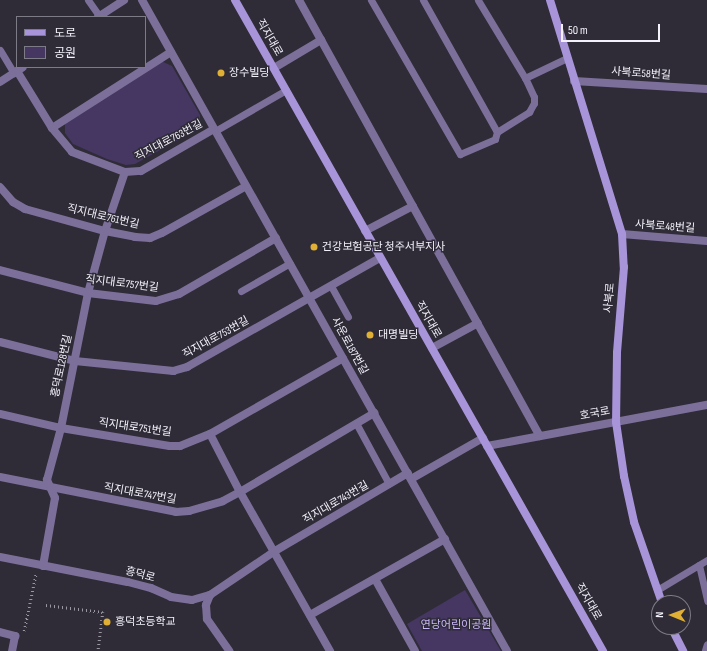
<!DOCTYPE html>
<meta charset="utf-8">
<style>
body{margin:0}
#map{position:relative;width:707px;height:651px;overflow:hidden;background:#2f2c38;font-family:"Sofia Sans Condensed","Noto Sans KR",sans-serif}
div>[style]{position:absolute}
.green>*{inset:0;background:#453762}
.path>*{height:2.5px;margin-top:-1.25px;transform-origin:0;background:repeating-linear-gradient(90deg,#9a97a1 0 1px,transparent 0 4px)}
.lane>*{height:7px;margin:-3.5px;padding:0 3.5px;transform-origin:3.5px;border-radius:3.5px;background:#7c709b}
.street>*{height:8px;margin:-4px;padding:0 4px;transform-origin:4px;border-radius:4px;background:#7c709b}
.secondary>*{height:8px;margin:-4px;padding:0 4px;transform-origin:4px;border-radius:4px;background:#a894d9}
.dots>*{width:11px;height:11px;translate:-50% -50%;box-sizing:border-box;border:2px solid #2f2c38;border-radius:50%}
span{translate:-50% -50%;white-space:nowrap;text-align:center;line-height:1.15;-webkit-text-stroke:3px #2f2c38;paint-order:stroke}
.street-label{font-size:11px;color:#f3f1f9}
.poi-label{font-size:11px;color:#f3f1f9}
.left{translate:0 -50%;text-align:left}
.park-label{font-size:11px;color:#c9b7f9}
.legend{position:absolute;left:16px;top:16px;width:130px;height:52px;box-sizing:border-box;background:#2f2c38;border:1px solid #7d7b85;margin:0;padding:5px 7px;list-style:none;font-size:12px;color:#f3f1f9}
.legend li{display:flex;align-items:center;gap:8px;height:20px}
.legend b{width:20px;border:1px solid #7d7b85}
.north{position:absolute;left:651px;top:595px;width:40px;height:40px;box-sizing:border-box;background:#2f2c38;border:1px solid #7d7b85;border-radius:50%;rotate:271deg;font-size:11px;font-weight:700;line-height:16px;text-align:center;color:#f3f1f9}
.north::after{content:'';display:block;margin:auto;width:14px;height:18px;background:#dfb034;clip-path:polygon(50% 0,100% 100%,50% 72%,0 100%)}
.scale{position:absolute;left:561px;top:24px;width:99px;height:18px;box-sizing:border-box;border:2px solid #f3f1f9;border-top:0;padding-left:5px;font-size:12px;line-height:14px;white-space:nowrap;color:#f3f1f9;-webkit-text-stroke:3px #2f2c38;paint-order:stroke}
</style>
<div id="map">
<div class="green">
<i style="clip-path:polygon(161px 61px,172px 66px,200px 115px,200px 128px,135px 164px,126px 165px,107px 159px,73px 144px,65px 133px,65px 122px)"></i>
<i style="clip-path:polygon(465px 590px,501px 651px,422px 651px,407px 624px)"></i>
</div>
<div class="path">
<i style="left:46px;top:605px;width:57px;rotate:7deg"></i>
<i style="left:103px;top:612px;width:39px;rotate:97deg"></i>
<i style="left:24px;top:631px;width:59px;rotate:-78.3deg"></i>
</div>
<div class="lane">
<i style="left:88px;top:0;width:19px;rotate:55deg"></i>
<i style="left:371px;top:0;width:178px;rotate:60deg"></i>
<i style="left:460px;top:154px;width:38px;rotate:-23deg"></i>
<i style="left:495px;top:139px;width:7px;rotate:-74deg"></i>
<i style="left:497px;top:132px;width:38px;rotate:-32deg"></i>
<i style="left:529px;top:112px;width:10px;rotate:-61deg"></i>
<i style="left:534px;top:103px;width:6px;rotate:-90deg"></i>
<i style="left:534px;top:97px;width:21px;rotate:-115deg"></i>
<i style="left:525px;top:78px;width:91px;rotate:-121.1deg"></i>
<i style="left:423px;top:0;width:151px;rotate:60.7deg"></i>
<i style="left:0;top:50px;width:27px;rotate:59deg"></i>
<i style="left:525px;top:78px;width:47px;rotate:-25.5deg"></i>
<i style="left:215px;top:131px;width:82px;rotate:-30deg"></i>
<i style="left:331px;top:286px;width:35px;rotate:61deg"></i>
<i style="left:241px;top:291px;width:56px;rotate:-29.7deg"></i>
<i style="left:356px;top:423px;width:69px;rotate:61.6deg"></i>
<i style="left:699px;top:565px;width:37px;rotate:77deg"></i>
<i style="left:657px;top:590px;width:58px;rotate:-31deg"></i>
<i style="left:705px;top:650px;width:6px;rotate:-72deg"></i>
</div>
<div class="street">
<i style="left:142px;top:0;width:746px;rotate:60.72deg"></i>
<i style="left:299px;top:0;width:498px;rotate:61.1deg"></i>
<i style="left:98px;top:17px;width:31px;rotate:-33deg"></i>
<i style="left:274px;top:68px;width:55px;rotate:-30.8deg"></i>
<i style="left:17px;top:71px;width:67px;rotate:58.4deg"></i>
<i style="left:52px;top:128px;width:31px;rotate:50deg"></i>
<i style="left:72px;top:152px;width:57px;rotate:20.7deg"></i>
<i style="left:125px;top:172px;width:16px;rotate:-4deg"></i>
<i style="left:141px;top:171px;width:84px;rotate:-29.9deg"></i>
<i style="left:574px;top:81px;width:133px;rotate:3.4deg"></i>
<i style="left:0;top:82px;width:27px;rotate:-33deg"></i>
<i style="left:52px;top:128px;width:141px;rotate:-32.6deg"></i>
<i style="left:0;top:187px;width:20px;rotate:49deg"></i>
<i style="left:13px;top:202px;width:14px;rotate:30deg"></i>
<i style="left:25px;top:209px;width:83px;rotate:15.4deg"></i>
<i style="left:105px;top:231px;width:31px;rotate:11deg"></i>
<i style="left:135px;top:237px;width:15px;rotate:4deg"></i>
<i style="left:150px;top:238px;width:13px;rotate:-23deg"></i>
<i style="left:162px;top:233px;width:96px;rotate:-29.2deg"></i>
<i style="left:365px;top:231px;width:54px;rotate:-27.5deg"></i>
<i style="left:622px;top:234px;width:85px;rotate:4.7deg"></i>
<i style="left:0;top:270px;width:91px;rotate:14.6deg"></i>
<i style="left:88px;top:293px;width:68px;rotate:6.7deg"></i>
<i style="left:156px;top:301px;width:24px;rotate:-17deg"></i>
<i style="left:179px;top:294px;width:112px;rotate:-30deg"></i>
<i style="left:0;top:342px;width:77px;rotate:14.2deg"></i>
<i style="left:75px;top:361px;width:99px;rotate:5.8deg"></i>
<i style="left:173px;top:371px;width:15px;rotate:-16deg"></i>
<i style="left:187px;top:367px;width:222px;rotate:-29.5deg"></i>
<i style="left:432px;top:348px;width:52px;rotate:-28.5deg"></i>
<i style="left:0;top:414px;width:63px;rotate:12.9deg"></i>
<i style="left:61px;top:428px;width:110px;rotate:9.4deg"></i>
<i style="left:170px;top:446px;width:10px"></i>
<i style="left:180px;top:446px;width:32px;rotate:-22deg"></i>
<i style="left:210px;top:434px;width:153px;rotate:-29.7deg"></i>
<i style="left:210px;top:434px;width:65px;rotate:62.7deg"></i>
<i style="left:240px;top:492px;width:183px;rotate:60.5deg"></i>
<i style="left:487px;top:446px;width:224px;rotate:-10.6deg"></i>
<i style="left:0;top:477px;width:179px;rotate:11.2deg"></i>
<i style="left:176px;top:512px;width:13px;rotate:-4deg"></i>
<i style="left:189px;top:511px;width:35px;rotate:-16deg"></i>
<i style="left:223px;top:501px;width:19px;rotate:-28deg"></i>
<i style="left:240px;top:492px;width:156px;rotate:-30.5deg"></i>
<i style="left:411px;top:479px;width:83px;rotate:-29.7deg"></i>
<i style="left:0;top:557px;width:130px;rotate:11.1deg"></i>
<i style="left:128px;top:582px;width:24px;rotate:15deg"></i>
<i style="left:151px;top:588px;width:22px;rotate:24deg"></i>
<i style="left:171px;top:597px;width:21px;rotate:8deg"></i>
<i style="left:192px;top:600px;width:19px;rotate:-16deg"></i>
<i style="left:210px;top:595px;width:78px;rotate:-34.1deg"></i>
<i style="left:275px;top:551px;width:154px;rotate:-30.4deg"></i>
<i style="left:43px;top:566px;width:69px;rotate:-80deg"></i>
<i style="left:55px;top:498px;width:20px;rotate:-114deg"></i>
<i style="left:47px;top:480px;width:54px;rotate:-74.9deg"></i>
<i style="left:61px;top:428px;width:138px;rotate:-78.7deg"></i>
<i style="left:88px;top:293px;width:64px;rotate:-74.7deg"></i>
<i style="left:105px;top:231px;width:62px;rotate:-71.3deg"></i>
<i style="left:375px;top:579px;width:82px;rotate:60.9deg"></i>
<i style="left:210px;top:595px;width:11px;rotate:112deg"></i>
<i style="left:206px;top:605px;width:14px;rotate:86deg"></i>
<i style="left:207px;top:619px;width:39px;rotate:55deg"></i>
<i style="left:310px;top:615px;width:155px;rotate:-29.4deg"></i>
<i style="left:0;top:632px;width:16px;rotate:15deg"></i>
<i style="left:15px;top:636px;width:15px;rotate:101deg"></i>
</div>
<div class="secondary">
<i style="left:235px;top:0;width:748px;rotate:60.52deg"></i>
<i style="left:550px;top:0;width:245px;rotate:72.9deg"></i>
<i style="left:622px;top:234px;width:33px;rotate:87deg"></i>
<i style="left:624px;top:267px;width:86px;rotate:94.7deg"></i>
<i style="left:617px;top:353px;width:69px;rotate:90.8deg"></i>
<i style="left:616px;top:422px;width:55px;rotate:81.6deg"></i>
<i style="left:624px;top:476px;width:47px;rotate:77.7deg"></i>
<i style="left:634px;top:522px;width:86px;rotate:70.9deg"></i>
<i style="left:671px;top:627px;width:27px;rotate:63deg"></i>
</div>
<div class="dots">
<i style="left:221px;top:73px;background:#dfb034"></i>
<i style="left:314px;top:247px;background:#dfb034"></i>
<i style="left:370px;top:335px;background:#dfb034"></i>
<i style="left:107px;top:622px;background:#dfb034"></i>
</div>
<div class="street-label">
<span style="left:269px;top:38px;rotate:60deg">직지대로</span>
<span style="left:641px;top:74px;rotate:4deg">사북로58번길</span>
<span style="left:169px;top:141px;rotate:-28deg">직지대로763번길</span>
<span style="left:103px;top:217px;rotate:13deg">직지대로761번길</span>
<span style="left:665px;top:227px;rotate:4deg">사북로48번길</span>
<span style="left:122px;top:284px;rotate:7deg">직지대로757번길</span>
<span style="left:610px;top:298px;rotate:-85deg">사북로</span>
<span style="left:428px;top:320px;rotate:60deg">직지대로</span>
<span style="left:216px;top:338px;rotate:-29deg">직지대로753번길</span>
<span style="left:349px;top:346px;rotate:61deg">사운로187번길</span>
<span style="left:62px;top:366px;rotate:-78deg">흥덕로128번길</span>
<span style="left:595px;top:414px;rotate:-11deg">호국로</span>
<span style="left:135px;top:428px;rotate:8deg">직지대로751번길</span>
<span style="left:140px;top:494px;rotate:10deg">직지대로747번길</span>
<span style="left:336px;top:503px;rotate:-30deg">직지대로743번길</span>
<span style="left:140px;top:575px;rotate:15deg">흥덕로</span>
<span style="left:588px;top:602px;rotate:60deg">직지대로</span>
</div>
<div class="poi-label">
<span class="left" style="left:229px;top:73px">장수빌딩</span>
<span class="left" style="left:322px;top:247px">건강보험공단 청주서부지사</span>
<span class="left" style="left:378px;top:335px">대명빌딩</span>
<span class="left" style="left:115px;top:622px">흥덕초등학교</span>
</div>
<div class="park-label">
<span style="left:456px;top:625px">연당어린이공원</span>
</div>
<ul class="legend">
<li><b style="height:5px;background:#a894d9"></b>도로</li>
<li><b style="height:11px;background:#453762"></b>공원</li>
</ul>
<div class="north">N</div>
<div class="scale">50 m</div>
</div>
